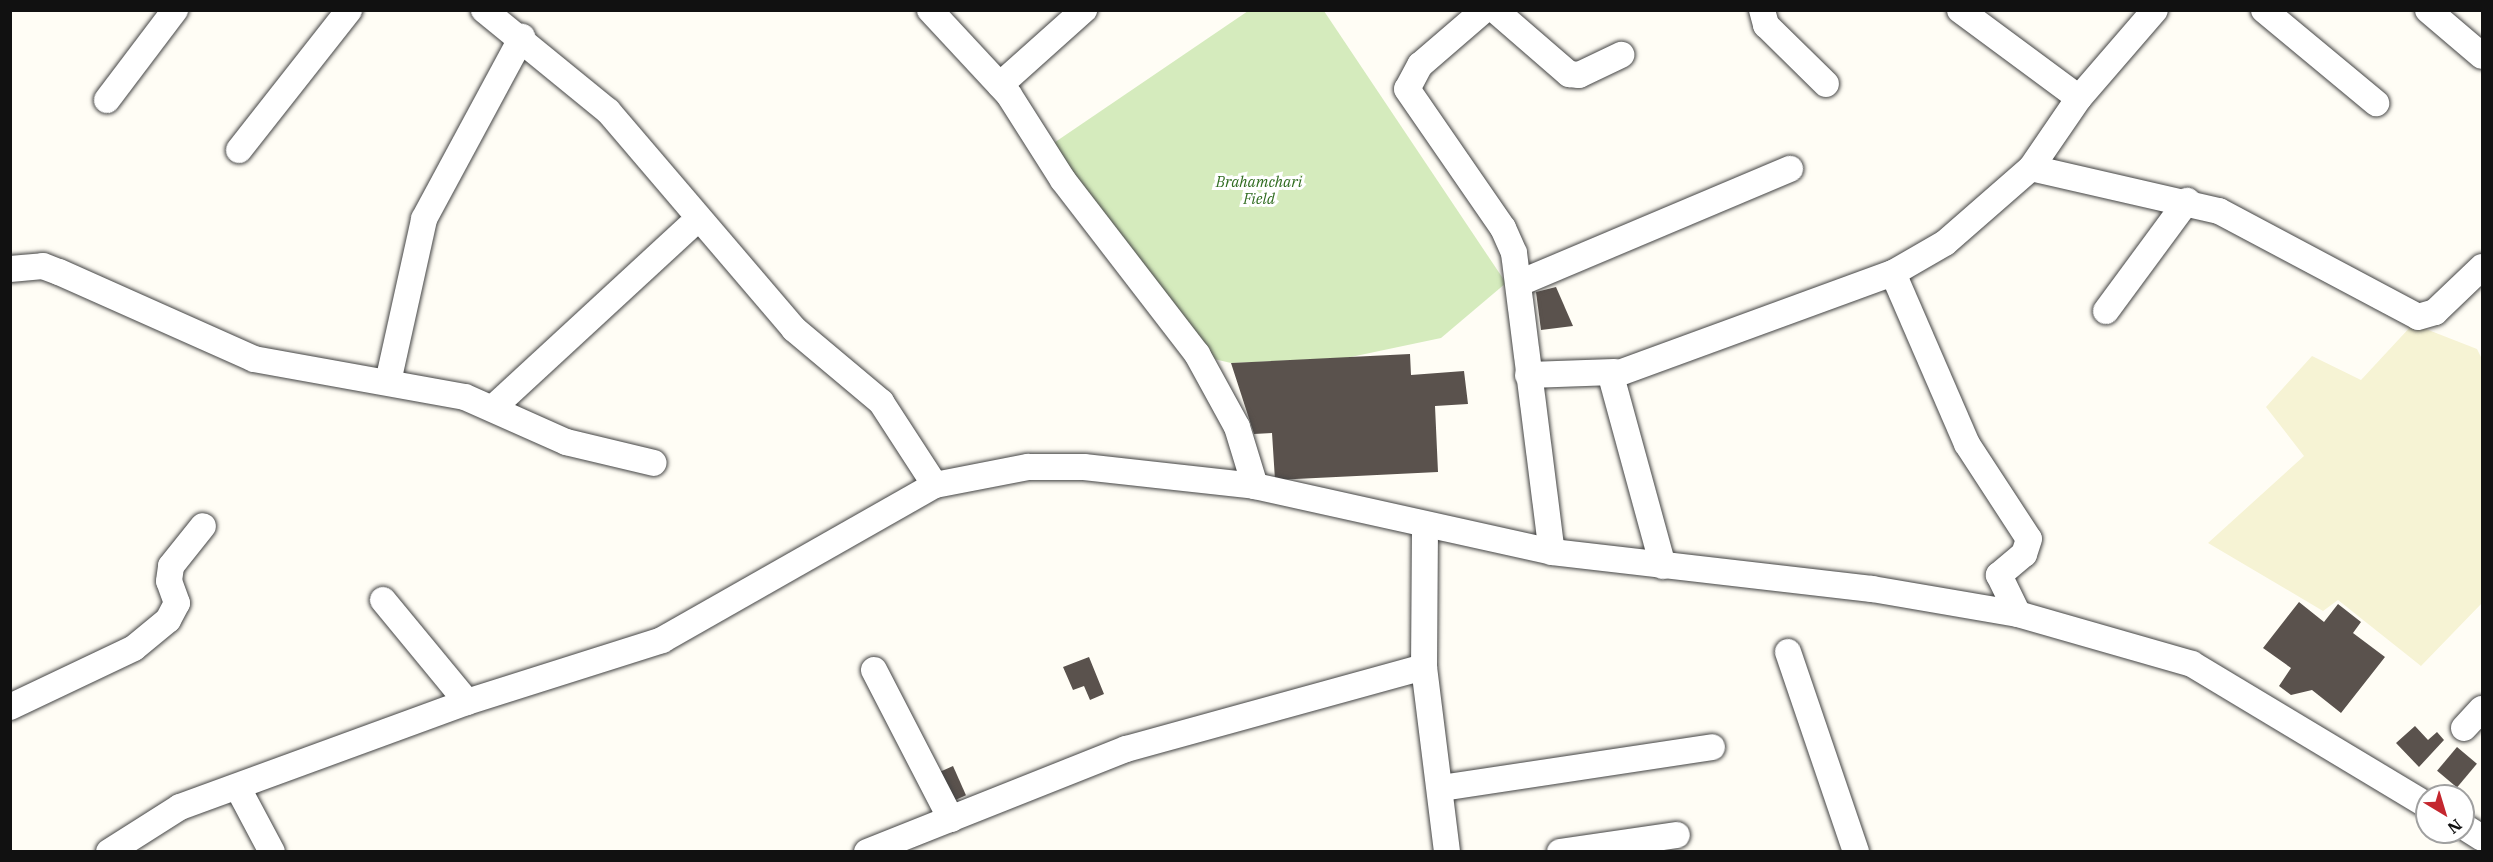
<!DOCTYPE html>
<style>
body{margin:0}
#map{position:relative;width:2493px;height:862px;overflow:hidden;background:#fffdf5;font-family:"IBM Plex Serif",serif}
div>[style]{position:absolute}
.farmland>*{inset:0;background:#f6f3d4}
.green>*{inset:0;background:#d5ebbd}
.building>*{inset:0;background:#5a524d;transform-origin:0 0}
.roads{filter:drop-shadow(0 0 2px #444) drop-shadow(0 0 2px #444)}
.minor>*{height:26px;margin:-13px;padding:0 13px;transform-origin:13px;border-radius:13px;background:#fff}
span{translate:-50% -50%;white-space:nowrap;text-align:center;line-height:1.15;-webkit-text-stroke:6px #fff;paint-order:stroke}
.park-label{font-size:15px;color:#2f6b1f;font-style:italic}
.frame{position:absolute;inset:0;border:12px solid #111;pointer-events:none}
.north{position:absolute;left:2415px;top:784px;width:60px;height:60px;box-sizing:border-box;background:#fff;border:2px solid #a0a0a0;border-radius:50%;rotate:142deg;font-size:16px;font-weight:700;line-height:24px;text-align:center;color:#111}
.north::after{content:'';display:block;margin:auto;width:21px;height:27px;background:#c4262e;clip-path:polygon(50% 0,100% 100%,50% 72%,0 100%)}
</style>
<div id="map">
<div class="farmland">
<i style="clip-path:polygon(2413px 324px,2477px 349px,2482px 359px,2482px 603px,2421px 666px,2338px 600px,2323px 611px,2208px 543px,2304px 456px,2266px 407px,2312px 356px,2361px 380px)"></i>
</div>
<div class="green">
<i style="clip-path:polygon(1248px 11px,1324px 11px,1506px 283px,1441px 338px,1346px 358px,1231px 363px,1197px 355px,1042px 151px)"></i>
</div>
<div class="building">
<i style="clip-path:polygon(1556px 287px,1573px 326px,1541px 330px,1536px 292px)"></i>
<i style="clip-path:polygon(1410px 354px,1411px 375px,1464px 371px,1468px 404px,1435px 406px,1438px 472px,1275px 480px,1272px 433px,1254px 434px,1231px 363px)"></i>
<i style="clip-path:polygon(2299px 602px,2324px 622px,2338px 604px,2361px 622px,2353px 633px,2385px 657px,2341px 713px,2312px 690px,2291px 695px,2279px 686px,2291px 668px,2263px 648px)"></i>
<i style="clip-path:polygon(1089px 657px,1104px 694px,1090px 700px,1084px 686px,1073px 690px,1063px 667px)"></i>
<i style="clip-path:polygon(2415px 726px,2428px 740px,2437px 732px,2444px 740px,2419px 767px,2396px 743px)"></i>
<i style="left:2457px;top:747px;width:26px;height:31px;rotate:40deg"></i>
<i style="left:953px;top:766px;width:32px;height:22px;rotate:66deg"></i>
</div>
<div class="roads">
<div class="minor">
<i style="left:484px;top:10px;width:160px;rotate:39.2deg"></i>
<i style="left:608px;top:111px;width:287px;rotate:49.5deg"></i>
<i style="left:794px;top:329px;width:114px;rotate:40deg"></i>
<i style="left:881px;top:402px;width:99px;rotate:57deg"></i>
<i style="left:930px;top:10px;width:116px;rotate:47.1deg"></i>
<i style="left:1009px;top:95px;width:101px;rotate:57.6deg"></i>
<i style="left:1063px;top:180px;width:220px;rotate:52.4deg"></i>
<i style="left:1197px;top:354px;width:83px;rotate:61.3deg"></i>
<i style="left:1237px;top:427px;width:62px;rotate:73deg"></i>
<i style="left:1484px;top:10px;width:84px;rotate:139.3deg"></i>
<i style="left:1420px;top:65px;width:27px;rotate:118deg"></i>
<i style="left:1407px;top:89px;width:169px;rotate:55.4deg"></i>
<i style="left:1503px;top:228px;width:27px;rotate:66deg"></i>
<i style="left:1514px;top:253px;width:301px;rotate:82.8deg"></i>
<i style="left:1495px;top:10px;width:98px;rotate:40.9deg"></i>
<i style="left:1569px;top:74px;width:10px;rotate:6deg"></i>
<i style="left:1579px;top:75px;width:47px;rotate:-25.5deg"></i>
<i style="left:1762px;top:10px;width:16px;rotate:75deg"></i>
<i style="left:1766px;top:25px;width:84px;rotate:44.5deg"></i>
<i style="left:1960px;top:10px;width:148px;rotate:36.5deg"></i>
<i style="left:2264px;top:10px;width:146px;rotate:39.7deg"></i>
<i style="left:2428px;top:10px;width:71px;rotate:40.4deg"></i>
<i style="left:1000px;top:85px;width:113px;rotate:-41.8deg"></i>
<i style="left:107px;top:100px;width:113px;rotate:-52.9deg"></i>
<i style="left:239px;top:150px;width:178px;rotate:-51.8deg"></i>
<i style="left:2031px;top:168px;width:85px;rotate:-55.6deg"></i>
<i style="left:2079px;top:98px;width:116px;rotate:-49.2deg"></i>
<i style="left:10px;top:269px;width:33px;rotate:-5deg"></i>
<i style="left:43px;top:266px;width:17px;rotate:21deg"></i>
<i style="left:59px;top:272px;width:214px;rotate:24deg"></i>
<i style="left:254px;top:359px;width:214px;rotate:10.2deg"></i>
<i style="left:465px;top:397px;width:111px;rotate:24deg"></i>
<i style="left:566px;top:442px;width:90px;rotate:13.4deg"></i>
<i style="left:1893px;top:273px;width:186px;rotate:66.6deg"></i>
<i style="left:1967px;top:444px;width:113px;rotate:56.9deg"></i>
<i style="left:2029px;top:539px;width:16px;rotate:108deg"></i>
<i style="left:2024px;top:554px;width:33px;rotate:140deg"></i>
<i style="left:1999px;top:575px;width:43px;rotate:64deg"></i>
<i style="left:1522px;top:282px;width:291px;rotate:-22.9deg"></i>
<i style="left:2106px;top:311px;width:137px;rotate:-53.6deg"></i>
<i style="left:1528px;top:375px;width:87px;rotate:-2deg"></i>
<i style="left:388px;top:382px;width:167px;rotate:-77.5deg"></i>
<i style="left:424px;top:219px;width:207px;rotate:-61.7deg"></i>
<i style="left:494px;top:407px;width:265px;rotate:-42.7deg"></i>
<i style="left:1425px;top:527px;width:140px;rotate:90.4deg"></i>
<i style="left:1424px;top:667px;width:186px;rotate:82.9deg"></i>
<i style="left:1663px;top:566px;width:197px;rotate:-105.3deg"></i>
<i style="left:1611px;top:376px;width:300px;rotate:-20.1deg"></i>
<i style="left:1893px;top:273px;width:60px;rotate:-30deg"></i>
<i style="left:1945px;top:243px;width:114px;rotate:-41.1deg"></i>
<i style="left:2031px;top:168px;width:193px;rotate:12.9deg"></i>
<i style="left:2219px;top:211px;width:225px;rotate:28deg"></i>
<i style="left:2418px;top:317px;width:18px;rotate:-16deg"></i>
<i style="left:2435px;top:312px;width:65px;rotate:-43.8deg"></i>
<i style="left:383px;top:600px;width:132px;rotate:50.5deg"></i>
<i style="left:1788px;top:652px;width:211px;rotate:71.2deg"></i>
<i style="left:874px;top:670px;width:168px;rotate:62.7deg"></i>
<i style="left:10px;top:707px;width:137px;rotate:-25.4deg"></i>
<i style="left:134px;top:648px;width:44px;rotate:-39.5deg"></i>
<i style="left:168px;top:620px;width:19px;rotate:-62deg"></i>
<i style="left:177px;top:603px;width:23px;rotate:-110deg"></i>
<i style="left:169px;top:581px;width:15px;rotate:-82deg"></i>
<i style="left:171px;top:566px;width:51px;rotate:-51.3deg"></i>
<i style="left:2464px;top:728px;width:26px;rotate:-47deg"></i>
<i style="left:238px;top:788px;width:72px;rotate:62deg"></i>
<i style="left:1442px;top:788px;width:273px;rotate:-8.6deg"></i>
<i style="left:2463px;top:826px;width:22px;rotate:32deg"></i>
<i style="left:109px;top:852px;width:84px;rotate:-32.4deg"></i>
<i style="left:180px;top:807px;width:306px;rotate:-20.1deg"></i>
<i style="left:467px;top:702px;width:205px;rotate:-17.6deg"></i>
<i style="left:662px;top:640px;width:314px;rotate:-29.6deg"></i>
<i style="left:935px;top:485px;width:95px;rotate:-11deg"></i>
<i style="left:1028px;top:467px;width:56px"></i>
<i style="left:1084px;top:467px;width:172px;rotate:6.3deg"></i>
<i style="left:1255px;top:486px;width:304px;rotate:12.5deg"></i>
<i style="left:1552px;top:552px;width:322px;rotate:6.6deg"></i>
<i style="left:1872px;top:589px;width:148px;rotate:9.7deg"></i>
<i style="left:2018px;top:614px;width:181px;rotate:16deg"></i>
<i style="left:2192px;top:664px;width:274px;rotate:31deg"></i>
<i style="left:867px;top:852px;width:279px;rotate:-21.7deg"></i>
<i style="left:1126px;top:749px;width:309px;rotate:-15.4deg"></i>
<i style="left:1560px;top:852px;width:118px;rotate:-8.3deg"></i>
</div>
</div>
<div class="park-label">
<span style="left:1259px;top:190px">Brahamchari<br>Field</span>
</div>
<div class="frame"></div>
<div class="north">N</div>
</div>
